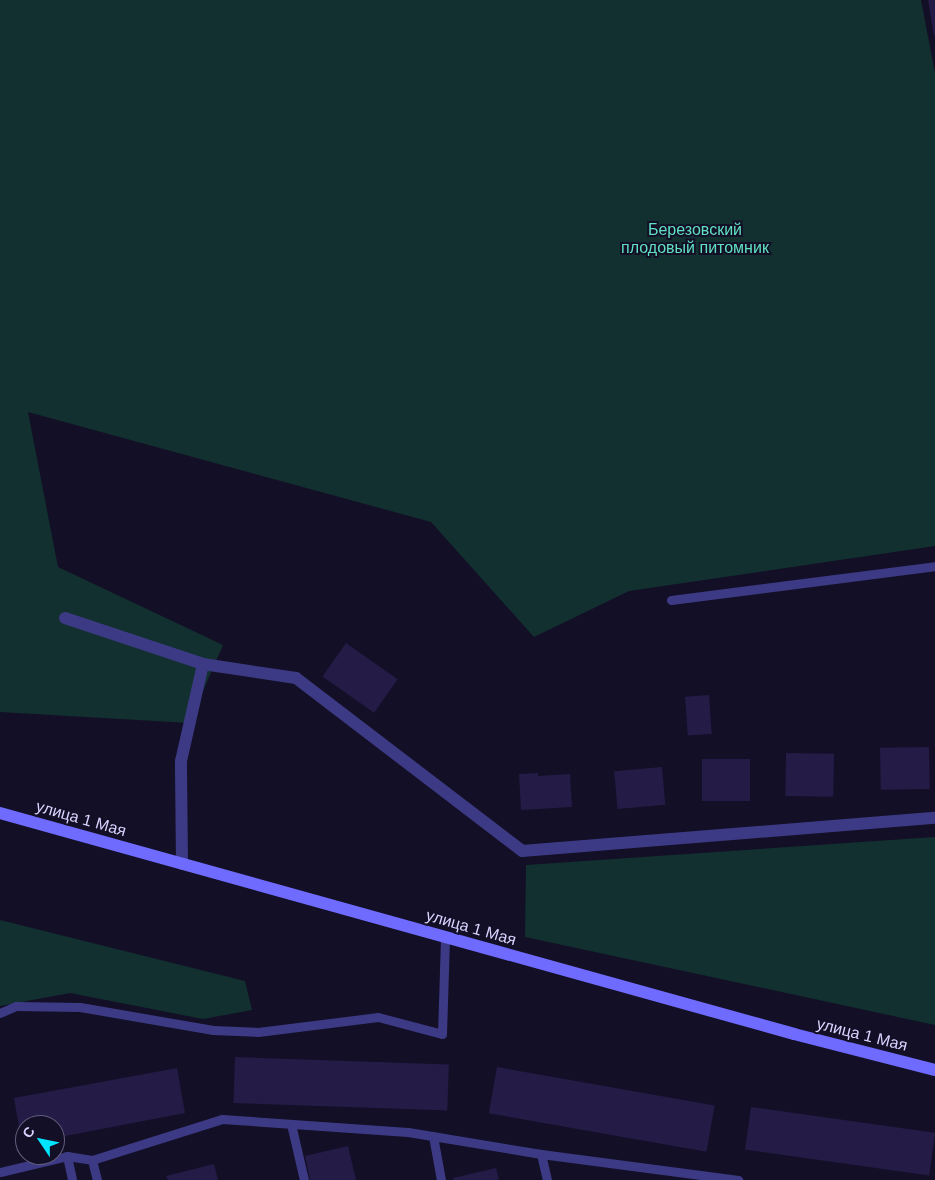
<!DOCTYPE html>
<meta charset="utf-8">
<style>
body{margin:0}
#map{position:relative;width:935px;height:1180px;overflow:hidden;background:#130f26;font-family:Helvetica,sans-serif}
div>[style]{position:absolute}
.green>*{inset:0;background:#12302f}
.building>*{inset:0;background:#241b47;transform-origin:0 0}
.service>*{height:9px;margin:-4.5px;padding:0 4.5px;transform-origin:4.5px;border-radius:4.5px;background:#3d3a85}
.minor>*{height:12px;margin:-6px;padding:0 6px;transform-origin:6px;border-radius:6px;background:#3d3a85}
.secondary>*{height:12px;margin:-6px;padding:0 6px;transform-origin:6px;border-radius:6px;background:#6f6bff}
span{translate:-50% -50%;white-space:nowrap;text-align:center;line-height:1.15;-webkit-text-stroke:4px #130f26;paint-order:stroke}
.park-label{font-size:16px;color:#5fe0c0}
.street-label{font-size:16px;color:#d9d4ff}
.north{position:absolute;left:15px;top:1115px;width:50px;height:50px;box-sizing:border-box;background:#130f26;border:1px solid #625e7d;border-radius:50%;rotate:304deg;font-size:14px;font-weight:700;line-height:20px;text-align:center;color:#d9d4ff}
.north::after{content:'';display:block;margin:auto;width:18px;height:22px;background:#00e5ff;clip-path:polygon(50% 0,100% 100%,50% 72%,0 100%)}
</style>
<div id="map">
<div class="green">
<i style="clip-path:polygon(0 0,921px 0,935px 73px,935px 546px,629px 591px,534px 637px,431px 522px,28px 412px,58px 567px,223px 645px,189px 723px,0 712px)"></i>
<i style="clip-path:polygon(935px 837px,935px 1025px,525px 937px,526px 865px)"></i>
<i style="clip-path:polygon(0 920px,245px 981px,252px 1010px,203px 1019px,70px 993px,0 1006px)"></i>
</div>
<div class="building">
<i style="clip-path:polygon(928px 0,935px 0,935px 36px,934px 36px)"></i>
<i style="left:346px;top:643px;width:63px;height:41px;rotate:35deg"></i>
<i style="left:709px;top:695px;width:39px;height:24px;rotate:86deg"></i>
<i style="left:929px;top:747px;width:42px;height:49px;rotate:89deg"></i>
<i style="left:786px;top:753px;width:48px;height:43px;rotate:1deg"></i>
<i style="left:702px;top:759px;width:48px;height:42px"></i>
<i style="left:662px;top:767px;width:38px;height:48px;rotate:85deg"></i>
<i style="clip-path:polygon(538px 773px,538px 776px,570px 774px,572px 807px,521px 810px,519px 774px)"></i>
<i style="left:235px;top:1057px;width:214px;height:46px;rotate:2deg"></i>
<i style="left:497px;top:1067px;width:221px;height:47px;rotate:10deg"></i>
<i style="clip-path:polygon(177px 1068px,185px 1113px,55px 1138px,55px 1125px,25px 1125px,25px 1143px,22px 1144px,14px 1098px)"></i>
<i style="left:751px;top:1107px;width:186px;height:43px;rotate:8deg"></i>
<i style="clip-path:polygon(348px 1146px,356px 1180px,310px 1180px,305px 1156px)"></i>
<i style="clip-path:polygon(214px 1164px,218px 1180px,168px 1180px,166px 1176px)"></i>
<i style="clip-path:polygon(496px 1168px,499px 1180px,453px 1180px,453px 1178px)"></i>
</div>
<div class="service">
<i style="left:671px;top:600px;width:266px;rotate:-7.3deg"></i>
<i style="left:0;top:1013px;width:17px;rotate:-24deg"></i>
<i style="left:16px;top:1006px;width:64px;rotate:0.9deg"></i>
<i style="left:80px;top:1007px;width:135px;rotate:9.8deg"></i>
<i style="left:213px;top:1030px;width:45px;rotate:2.5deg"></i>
<i style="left:258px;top:1032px;width:121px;rotate:-7.1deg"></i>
<i style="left:378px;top:1017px;width:66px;rotate:14.9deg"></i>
<i style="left:442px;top:1034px;width:97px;rotate:-88.2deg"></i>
<i style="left:291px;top:1124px;width:57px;rotate:76.9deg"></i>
<i style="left:433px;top:1136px;width:45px;rotate:79.7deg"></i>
<i style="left:541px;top:1154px;width:27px;rotate:77deg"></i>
<i style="left:67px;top:1156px;width:25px;rotate:78deg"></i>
<i style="left:92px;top:1160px;width:21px;rotate:76deg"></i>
<i style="left:0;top:1172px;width:69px;rotate:-13.4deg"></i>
<i style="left:67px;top:1156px;width:25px;rotate:9deg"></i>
<i style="left:92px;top:1160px;width:136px;rotate:-17.5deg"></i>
<i style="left:222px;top:1119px;width:186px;rotate:4deg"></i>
<i style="left:408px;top:1132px;width:135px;rotate:9.4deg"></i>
<i style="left:541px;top:1154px;width:199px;rotate:7.5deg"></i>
</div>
<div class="minor">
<i style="left:65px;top:618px;width:145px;rotate:18.4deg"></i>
<i style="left:203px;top:664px;width:94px;rotate:8.6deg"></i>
<i style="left:296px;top:678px;width:285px;rotate:37.4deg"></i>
<i style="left:522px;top:851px;width:414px;rotate:-4.6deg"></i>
<i style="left:182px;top:864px;width:103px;rotate:-90.6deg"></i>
<i style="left:181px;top:761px;width:99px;rotate:-77.2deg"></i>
</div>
<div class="secondary">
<i style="left:0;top:813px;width:824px;rotate:15.55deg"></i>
<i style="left:794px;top:1034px;width:146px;rotate:14.3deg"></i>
</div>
<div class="park-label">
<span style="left:695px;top:239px">Березовский<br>плодовый питомник</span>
</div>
<div class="street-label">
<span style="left:81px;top:819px;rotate:16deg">улица 1 Мая</span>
<span style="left:471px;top:928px;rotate:16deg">улица 1 Мая</span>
<span style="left:862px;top:1035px;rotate:14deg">улица 1 Мая</span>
</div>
<div class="north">С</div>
</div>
